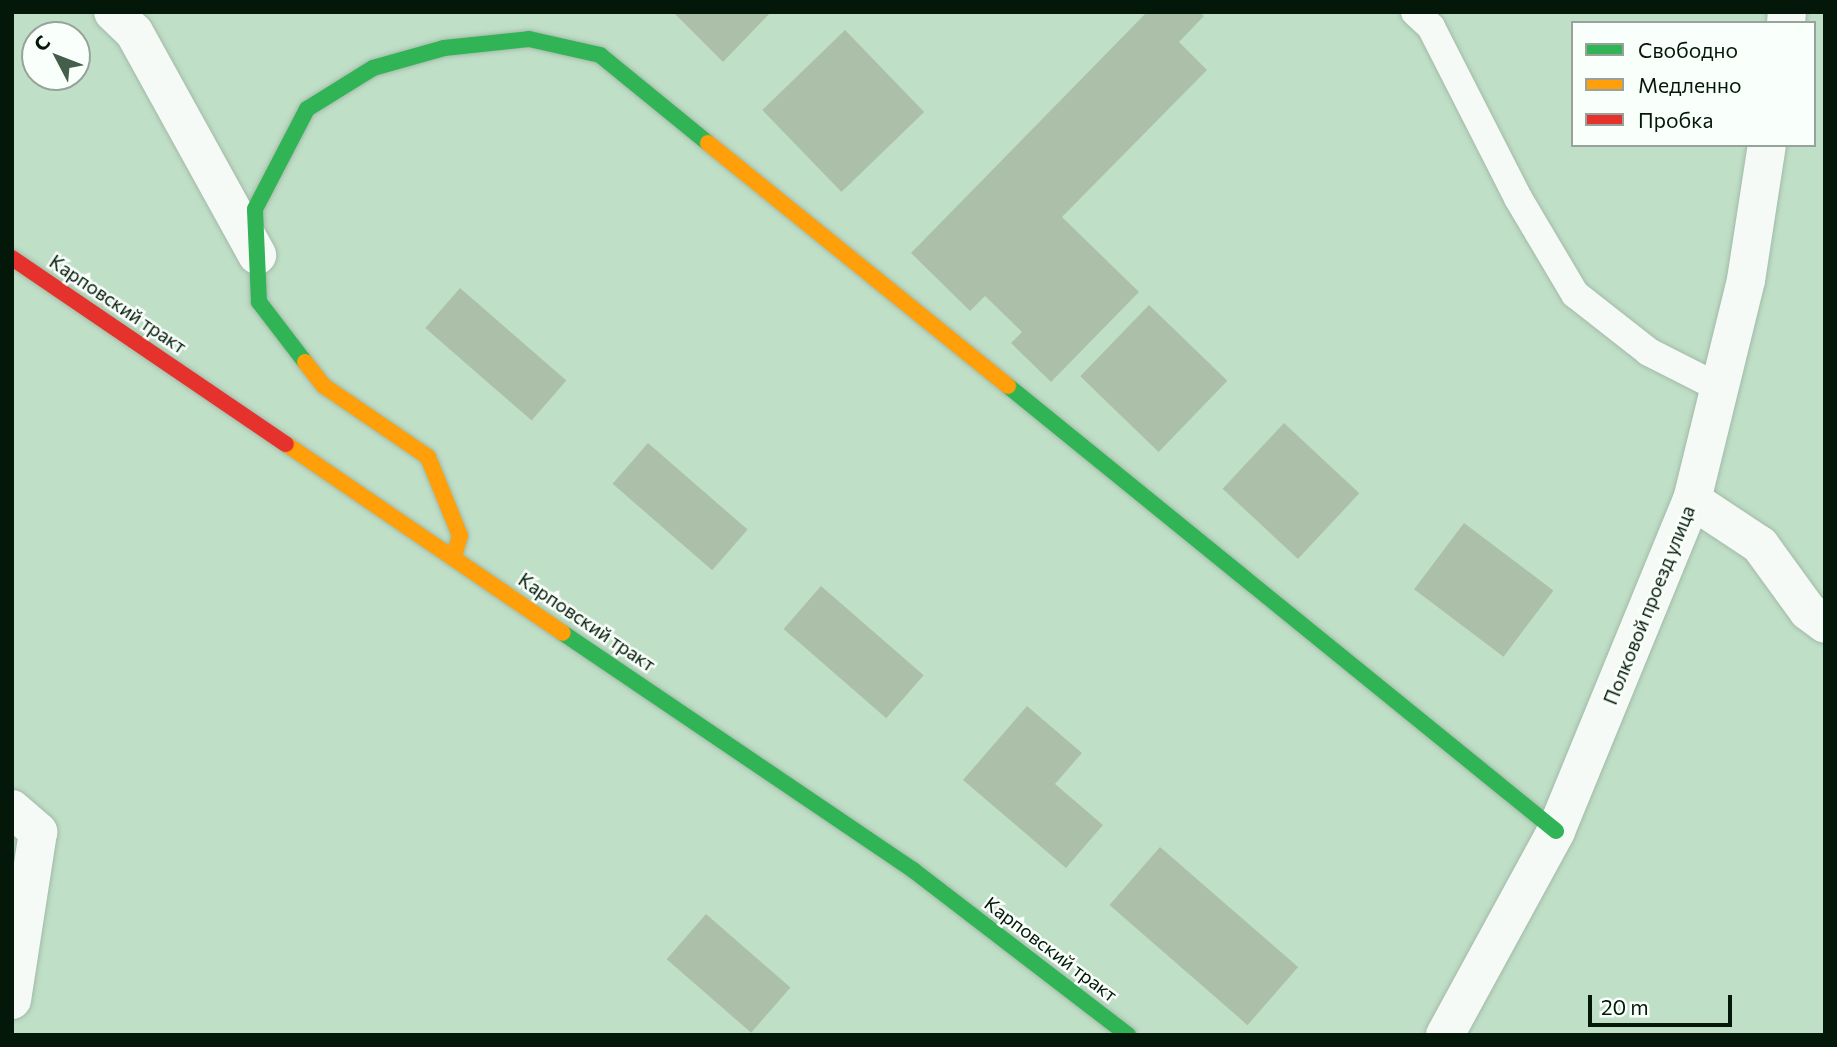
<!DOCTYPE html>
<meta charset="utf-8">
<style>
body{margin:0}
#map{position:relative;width:1837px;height:1047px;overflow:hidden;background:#c0dfc7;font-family:Commissioner,sans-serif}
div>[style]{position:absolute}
.building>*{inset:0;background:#acc0a9;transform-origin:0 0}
.roads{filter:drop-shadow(0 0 2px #a1baa7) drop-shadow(0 0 2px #a1baa7)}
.lane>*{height:28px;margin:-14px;padding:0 14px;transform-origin:14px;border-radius:14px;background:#f6faf7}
.street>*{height:38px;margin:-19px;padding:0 19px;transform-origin:19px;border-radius:19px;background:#f6faf7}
.fast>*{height:16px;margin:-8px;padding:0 8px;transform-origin:8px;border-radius:8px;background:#30b455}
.slow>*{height:16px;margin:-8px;padding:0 8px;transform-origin:8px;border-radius:8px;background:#ff9f0a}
.jam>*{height:16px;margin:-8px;padding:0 8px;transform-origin:8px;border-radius:8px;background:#e5322d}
span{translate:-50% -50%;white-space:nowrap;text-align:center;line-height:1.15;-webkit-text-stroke:5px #f9fffa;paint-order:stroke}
.street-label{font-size:19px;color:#031809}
.frame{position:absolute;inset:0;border:14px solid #031809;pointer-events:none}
.legend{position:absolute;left:1571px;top:21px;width:245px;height:126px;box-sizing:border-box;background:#f9fffa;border:2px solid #97a39a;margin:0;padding:9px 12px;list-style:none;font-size:21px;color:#031809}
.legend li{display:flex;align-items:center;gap:14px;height:35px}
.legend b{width:35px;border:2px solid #97a39a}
.north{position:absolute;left:21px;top:21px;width:70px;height:70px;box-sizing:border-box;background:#f9fffa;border:2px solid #97a39a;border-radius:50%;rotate:312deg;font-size:19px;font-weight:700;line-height:28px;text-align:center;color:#031809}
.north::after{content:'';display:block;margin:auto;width:24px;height:32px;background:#455e4c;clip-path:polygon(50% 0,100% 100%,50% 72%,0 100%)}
.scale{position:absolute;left:1588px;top:995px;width:144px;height:32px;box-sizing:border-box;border:4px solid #031809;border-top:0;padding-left:9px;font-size:21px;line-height:24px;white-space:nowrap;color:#031809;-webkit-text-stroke:5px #f9fffa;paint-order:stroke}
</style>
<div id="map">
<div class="building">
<i style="clip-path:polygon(673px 12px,771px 12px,723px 62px)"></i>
<i style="clip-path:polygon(1147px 12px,1200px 12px,1204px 16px,1179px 42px,1207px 70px,1062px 217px,1139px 292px,1051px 382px,1011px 343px,1022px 332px,985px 296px,970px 311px,911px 253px)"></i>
<i style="left:845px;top:30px;width:114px;height:115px;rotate:46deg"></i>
<i style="left:460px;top:288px;width:141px;height:53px;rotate:41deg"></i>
<i style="left:1149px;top:305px;width:109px;height:99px;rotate:44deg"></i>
<i style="left:1284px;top:423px;width:103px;height:90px;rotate:43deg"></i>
<i style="left:648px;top:443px;width:132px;height:54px;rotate:41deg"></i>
<i style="left:1464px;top:523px;width:112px;height:83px;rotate:37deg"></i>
<i style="left:821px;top:586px;width:136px;height:57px;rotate:41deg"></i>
<i style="clip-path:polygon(1027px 706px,1082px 753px,1055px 784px,1103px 825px,1066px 868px,963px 780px)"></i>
<i style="left:1160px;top:847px;width:183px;height:77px;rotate:41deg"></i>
<i style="left:706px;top:914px;width:112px;height:60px;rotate:41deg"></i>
</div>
<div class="roads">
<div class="lane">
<i style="left:1415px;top:12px;width:22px;rotate:43deg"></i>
<i style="left:1431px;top:27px;width:192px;rotate:63deg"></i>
<i style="left:1518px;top:198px;width:112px;rotate:59.3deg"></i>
<i style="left:1575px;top:294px;width:94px;rotate:38.1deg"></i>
<i style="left:1649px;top:352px;width:77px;rotate:26.9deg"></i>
</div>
<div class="street">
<i style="left:113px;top:12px;width:29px;rotate:44deg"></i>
<i style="left:134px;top:32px;width:255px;rotate:61.1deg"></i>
<i style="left:1786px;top:23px;width:11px;rotate:-85deg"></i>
<i style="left:1692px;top:500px;width:82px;rotate:33.5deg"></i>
<i style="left:1760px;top:545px;width:82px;rotate:54deg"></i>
<i style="left:1808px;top:611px;width:21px;rotate:37deg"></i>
<i style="left:12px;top:809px;width:35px;rotate:41deg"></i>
<i style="left:38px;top:832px;width:170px;rotate:98.8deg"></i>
<i style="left:1445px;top:1035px;width:232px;rotate:-61.4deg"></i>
<i style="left:1556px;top:831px;width:358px;rotate:-67.7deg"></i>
<i style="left:1692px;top:500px;width:227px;rotate:-76.2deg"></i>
<i style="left:1746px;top:280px;width:137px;rotate:-81.2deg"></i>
</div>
<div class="fast">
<i style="left:305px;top:362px;width:76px;rotate:-127.5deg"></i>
<i style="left:259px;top:302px;width:93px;rotate:-92.5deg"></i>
<i style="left:255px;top:209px;width:113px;rotate:-62.5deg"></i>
<i style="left:307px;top:109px;width:78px;rotate:-31.8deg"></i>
<i style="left:373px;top:68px;width:74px;rotate:-15.7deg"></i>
<i style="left:444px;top:48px;width:85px;rotate:-6deg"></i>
<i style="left:529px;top:39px;width:73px;rotate:12.7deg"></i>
<i style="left:600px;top:55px;width:139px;rotate:39.2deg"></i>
<i style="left:1008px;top:386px;width:706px;rotate:39.08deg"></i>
<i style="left:563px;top:633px;width:423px;rotate:34.1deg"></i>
<i style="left:913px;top:870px;width:271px;rotate:37.5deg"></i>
</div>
<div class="slow">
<i style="left:708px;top:143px;width:386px;rotate:39deg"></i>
<i style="left:305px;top:362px;width:31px;rotate:52deg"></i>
<i style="left:324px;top:386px;width:126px;rotate:34.3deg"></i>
<i style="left:428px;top:457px;width:85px;rotate:67.9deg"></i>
<i style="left:460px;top:536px;width:21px;rotate:107deg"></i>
<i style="left:286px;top:444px;width:335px;rotate:34.3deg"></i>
</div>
<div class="jam">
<i style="left:12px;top:258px;width:331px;rotate:34.2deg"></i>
</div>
</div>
<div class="street-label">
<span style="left:118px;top:304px;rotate:34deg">Карповский тракт</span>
<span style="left:1649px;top:605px;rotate:-68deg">Полковой проезд улица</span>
<span style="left:587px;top:622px;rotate:34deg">Карповский тракт</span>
<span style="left:1051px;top:949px;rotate:37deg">Карповский тракт</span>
</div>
<div class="frame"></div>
<ul class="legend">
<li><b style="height:9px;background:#30b455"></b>Свободно</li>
<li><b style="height:9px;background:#ff9f0a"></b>Медленно</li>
<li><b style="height:9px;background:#e5322d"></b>Пробка</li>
</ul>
<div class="north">С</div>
<div class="scale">20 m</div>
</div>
